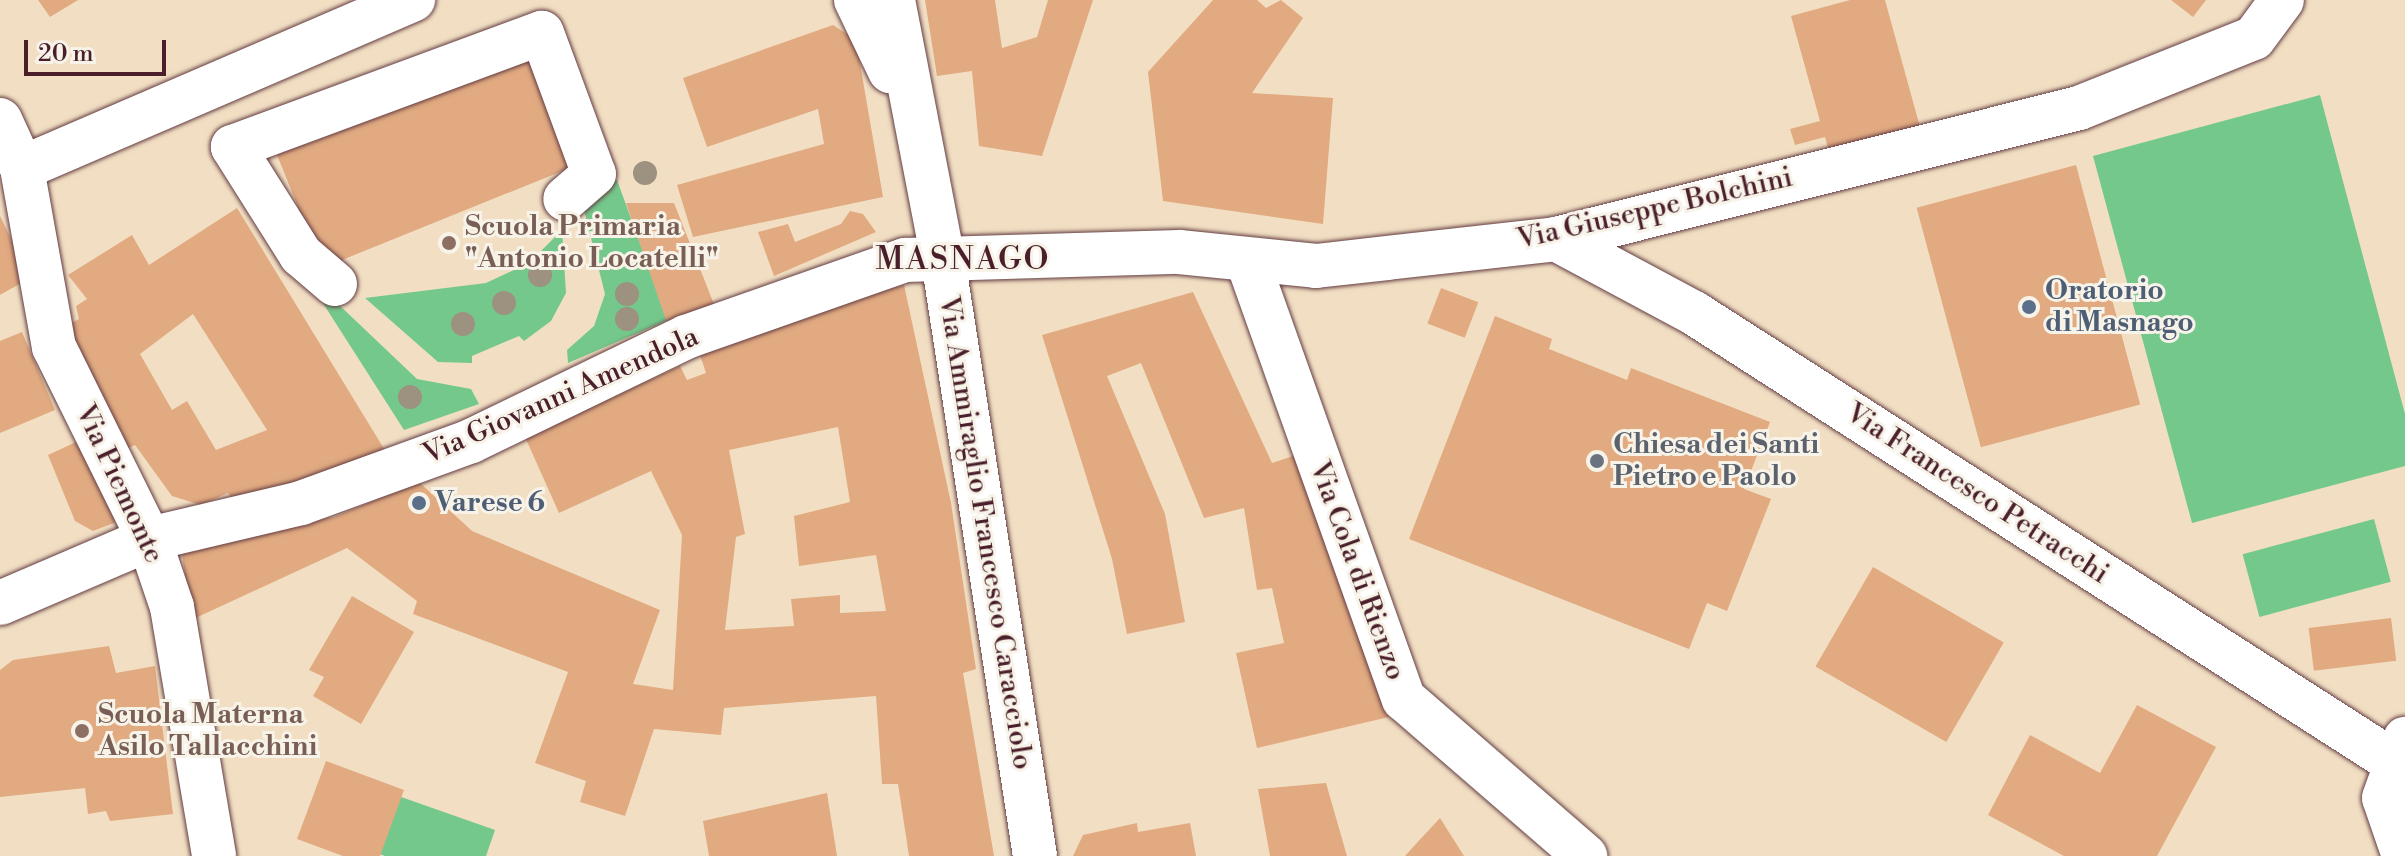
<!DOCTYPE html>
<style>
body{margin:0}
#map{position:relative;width:2405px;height:856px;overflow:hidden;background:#f2dfc3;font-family:"Libre Bodoni",serif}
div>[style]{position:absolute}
.green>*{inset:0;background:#75c88b;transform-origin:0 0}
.building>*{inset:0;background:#e1aa81;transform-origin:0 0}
.roads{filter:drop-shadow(0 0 2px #633c42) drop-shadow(0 0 2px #633c42)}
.minor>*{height:44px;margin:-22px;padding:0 22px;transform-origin:22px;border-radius:22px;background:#fff}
.major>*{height:44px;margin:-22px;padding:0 22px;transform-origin:22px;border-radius:22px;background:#fff}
.trees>*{width:24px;height:24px;margin:-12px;border-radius:50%;background:#9d917f}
.dots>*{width:22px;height:22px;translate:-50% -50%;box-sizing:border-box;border:4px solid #f7f3e8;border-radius:50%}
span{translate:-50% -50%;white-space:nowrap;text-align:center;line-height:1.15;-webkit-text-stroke:6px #f7f3e8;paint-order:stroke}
.street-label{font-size:28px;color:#4a1f2b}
.education-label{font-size:28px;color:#785e54;font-weight:700}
.left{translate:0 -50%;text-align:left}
.service-label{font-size:28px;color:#4e5e75;font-weight:700}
.worship-label{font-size:28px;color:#5b616d;font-weight:700}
.quarter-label{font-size:32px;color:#4a1f2b;letter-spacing:2px}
.scale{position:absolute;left:24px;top:40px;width:142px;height:36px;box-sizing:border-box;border:4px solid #4a1f2b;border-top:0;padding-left:10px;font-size:24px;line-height:28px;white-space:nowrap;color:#4a1f2b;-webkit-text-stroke:6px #f7f3e8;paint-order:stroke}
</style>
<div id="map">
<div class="green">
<i style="clip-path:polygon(2320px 95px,2405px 414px,2405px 466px,2192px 523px,2093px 156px)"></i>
<i style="clip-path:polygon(617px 180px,668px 320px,568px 363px,567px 350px,594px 326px,605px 294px,580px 194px)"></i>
<i style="clip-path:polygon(562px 230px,566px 293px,551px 321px,524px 341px,519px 336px,472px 356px,472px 363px,438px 362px,365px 298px,486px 283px,529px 263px)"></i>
<i style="clip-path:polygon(319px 297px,336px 302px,417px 379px,471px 389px,479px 404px,404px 430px)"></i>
<i style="left:2374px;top:519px;width:65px;height:136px;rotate:75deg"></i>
<i style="clip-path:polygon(333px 773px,495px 830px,486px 856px,385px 856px,313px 830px)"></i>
</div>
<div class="building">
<i style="clip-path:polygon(38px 0,78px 0,50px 17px)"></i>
<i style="clip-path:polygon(925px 0,995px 0,1002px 48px,1037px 37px,1048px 0,1093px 0,1042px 156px,979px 146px,972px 71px,937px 76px)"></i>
<i style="clip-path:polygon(1213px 0,1257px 0,1266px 8px,1281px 0,1303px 18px,1252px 93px,1333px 98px,1323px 224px,1163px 201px,1148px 72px)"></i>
<i style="clip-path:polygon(1850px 0,1885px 0,1920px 127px,1829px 152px,1825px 137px,1795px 145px,1790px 129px,1820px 121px,1791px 16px)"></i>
<i style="clip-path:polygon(2171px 0,2206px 0,2193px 17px)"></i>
<i style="clip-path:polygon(833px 25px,856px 40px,883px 197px,693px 237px,677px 185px,824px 144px,818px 109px,707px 147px,683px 78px)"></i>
<i style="left:528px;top:50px;width:125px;height:272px;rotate:68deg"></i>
<i style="left:2076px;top:165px;width:248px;height:165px;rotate:75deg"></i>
<i style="clip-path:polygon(626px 203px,674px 203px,719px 317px,671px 335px)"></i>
<i style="clip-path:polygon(evenodd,237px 208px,386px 452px,235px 503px,228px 493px,201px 505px,172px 496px,135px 445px,122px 451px,57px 331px,79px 319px,76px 306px,87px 299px,68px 275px,132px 235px,149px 265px,237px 208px,193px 314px,267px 430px,216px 450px,187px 401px,172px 410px,140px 354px,193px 314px)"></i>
<i style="clip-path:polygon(850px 211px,863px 214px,876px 232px,774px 276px,758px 232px,788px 224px,795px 242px,841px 224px)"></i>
<i style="clip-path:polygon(0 216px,30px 278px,0 295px)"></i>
<i style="clip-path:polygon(evenodd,904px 285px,951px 503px,976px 669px,963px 673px,994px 856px,909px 856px,898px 784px,882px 784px,876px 696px,724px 708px,721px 735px,654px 729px,625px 816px,580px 802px,586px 781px,535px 763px,568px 672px,413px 614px,417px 601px,347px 548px,191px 620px,181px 545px,334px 517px,419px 482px,472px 531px,660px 610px,633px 684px,673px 690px,682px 535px,651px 471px,559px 513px,525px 437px,680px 366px,687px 380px,706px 373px,700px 355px,805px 310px,904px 285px,838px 427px,850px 502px,794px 516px,799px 566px,876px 555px,886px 611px,840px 613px,840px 595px,791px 599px,794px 626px,725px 630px,736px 537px,745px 534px,729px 450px,838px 427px)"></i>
<i style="left:1441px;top:288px;width:40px;height:38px;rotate:21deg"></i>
<i style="clip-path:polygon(1193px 292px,1272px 463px,1296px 455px,1393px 716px,1257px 748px,1236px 653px,1284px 643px,1272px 588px,1257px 590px,1244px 508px,1204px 518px,1141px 363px,1107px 376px,1165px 514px,1185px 622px,1127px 634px,1112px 559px,1042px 335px)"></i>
<i style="clip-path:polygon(1495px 316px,1552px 339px,1549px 349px,1627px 380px,1631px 368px,1770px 422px,1744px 489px,1771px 499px,1727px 611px,1707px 603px,1689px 649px,1409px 539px)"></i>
<i style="clip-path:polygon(22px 332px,55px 410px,0 433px,0 341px)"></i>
<i style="clip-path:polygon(89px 436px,120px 503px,114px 523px,93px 531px,75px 521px,48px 455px)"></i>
<i style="left:1873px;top:567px;width:151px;height:115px;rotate:30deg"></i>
<i style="clip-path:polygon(352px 596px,414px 632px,361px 724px,313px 696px,324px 677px,309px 670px)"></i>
<i style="left:2391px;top:618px;width:43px;height:83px;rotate:83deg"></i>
<i style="clip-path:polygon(109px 646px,116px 673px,155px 666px,173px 814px,110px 821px,106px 811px,88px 814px,85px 788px,0 797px,0 670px,13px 660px)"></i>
<i style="clip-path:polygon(2137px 705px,2216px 747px,2157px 856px,2064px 856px,1988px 815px,2030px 735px,2100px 773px)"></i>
<i style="clip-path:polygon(326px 761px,404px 790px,380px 856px,343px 856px,297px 839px)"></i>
<i style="clip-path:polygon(1326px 783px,1347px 856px,1270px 856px,1258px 789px)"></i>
<i style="clip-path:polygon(827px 793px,837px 856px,709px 856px,703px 821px)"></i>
<i style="clip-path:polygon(1440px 818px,1464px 856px,1405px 856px,1414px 846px)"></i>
<i style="clip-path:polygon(1137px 823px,1138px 832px,1190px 823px,1196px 856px,1073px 856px,1083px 835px)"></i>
</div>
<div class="roads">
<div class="minor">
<i style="left:0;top:120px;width:53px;rotate:65.4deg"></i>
<i style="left:22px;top:168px;width:182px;rotate:79.9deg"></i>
<i style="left:54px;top:347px;width:214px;rotate:63.7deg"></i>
<i style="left:149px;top:539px;width:72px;rotate:71.3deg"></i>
<i style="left:172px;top:607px;width:253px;rotate:80.4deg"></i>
<i style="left:22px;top:168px;width:426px;rotate:-23.3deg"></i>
<i style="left:1556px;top:239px;width:157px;rotate:28.2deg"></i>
<i style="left:1694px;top:313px;width:845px;rotate:32.67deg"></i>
<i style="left:1248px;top:262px;width:464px;rotate:70.4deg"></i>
<i style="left:1404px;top:699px;width:240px;rotate:40.9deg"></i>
<i style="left:335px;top:284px;width:45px;rotate:-139.5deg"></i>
<i style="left:301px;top:255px;width:128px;rotate:-122.2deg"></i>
<i style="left:233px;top:147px;width:329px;rotate:-20.3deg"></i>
<i style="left:542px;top:33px;width:150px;rotate:69.8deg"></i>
<i style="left:594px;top:174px;width:38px;rotate:139deg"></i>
<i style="left:0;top:603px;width:162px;rotate:-23.2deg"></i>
<i style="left:149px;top:539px;width:156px;rotate:-13.3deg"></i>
<i style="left:301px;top:503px;width:181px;rotate:-20deg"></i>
<i style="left:471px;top:441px;width:239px;rotate:-25.8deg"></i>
<i style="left:686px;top:337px;width:232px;rotate:-19.4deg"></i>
<i style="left:905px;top:260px;width:274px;rotate:-1.7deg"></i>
<i style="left:1179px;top:252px;width:138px;rotate:5.8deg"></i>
<i style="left:1316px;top:266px;width:242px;rotate:-6.4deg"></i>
<i style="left:1556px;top:239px;width:539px;rotate:-14.06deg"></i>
<i style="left:2079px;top:108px;width:188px;rotate:-21.8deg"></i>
<i style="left:2254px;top:38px;width:47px;rotate:-53.6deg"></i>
<i style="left:2404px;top:856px;width:61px;rotate:-109deg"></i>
<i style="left:2384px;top:798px;width:63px;rotate:-70.4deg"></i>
</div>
<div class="major">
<i style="left:856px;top:0;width:79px;rotate:64.4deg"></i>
<i style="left:893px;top:0;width:264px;rotate:79.1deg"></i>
<i style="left:943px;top:259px;width:604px;rotate:81.24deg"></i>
</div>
</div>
<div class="trees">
<i style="left:645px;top:173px"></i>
<i style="left:540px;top:275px"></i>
<i style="left:627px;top:294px"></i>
<i style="left:504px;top:303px"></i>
<i style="left:627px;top:319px"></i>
<i style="left:463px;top:324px"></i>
<i style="left:410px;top:397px"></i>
</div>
<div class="dots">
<i style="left:449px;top:243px;background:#8d6e63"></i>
<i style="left:2029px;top:307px;background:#5c6f8a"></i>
<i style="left:1597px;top:461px;background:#6b7280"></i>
<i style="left:419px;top:503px;background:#5c6f8a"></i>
<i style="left:82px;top:731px;background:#8d6e63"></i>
</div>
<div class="street-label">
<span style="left:1655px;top:209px;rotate:-13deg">Via Giuseppe Bolchini</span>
<span style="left:561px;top:396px;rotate:-24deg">Via Giovanni Amendola</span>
<span style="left:119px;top:484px;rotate:65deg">Via Piemonte</span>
<span style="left:1977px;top:494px;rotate:33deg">Via Francesco Petracchi</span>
<span style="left:985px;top:533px;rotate:81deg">Via Ammiraglio Francesco Caracciolo</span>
<span style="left:1357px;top:571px;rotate:70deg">Via Cola di Rienzo</span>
</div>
<div class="education-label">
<span class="left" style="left:465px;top:243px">Scuola Primaria<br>"Antonio Locatelli"</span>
<span class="left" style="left:98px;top:731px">Scuola Materna<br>Asilo Tallacchini</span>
</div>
<div class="service-label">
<span class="left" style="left:2045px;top:307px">Oratorio<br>di Masnago</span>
<span class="left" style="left:435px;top:503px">Varese 6</span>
</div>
<div class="worship-label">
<span class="left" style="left:1613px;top:461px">Chiesa dei Santi<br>Pietro e Paolo</span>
</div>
<div class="quarter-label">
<span style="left:963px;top:259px">MASNAGO</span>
</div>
<div class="scale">20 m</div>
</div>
